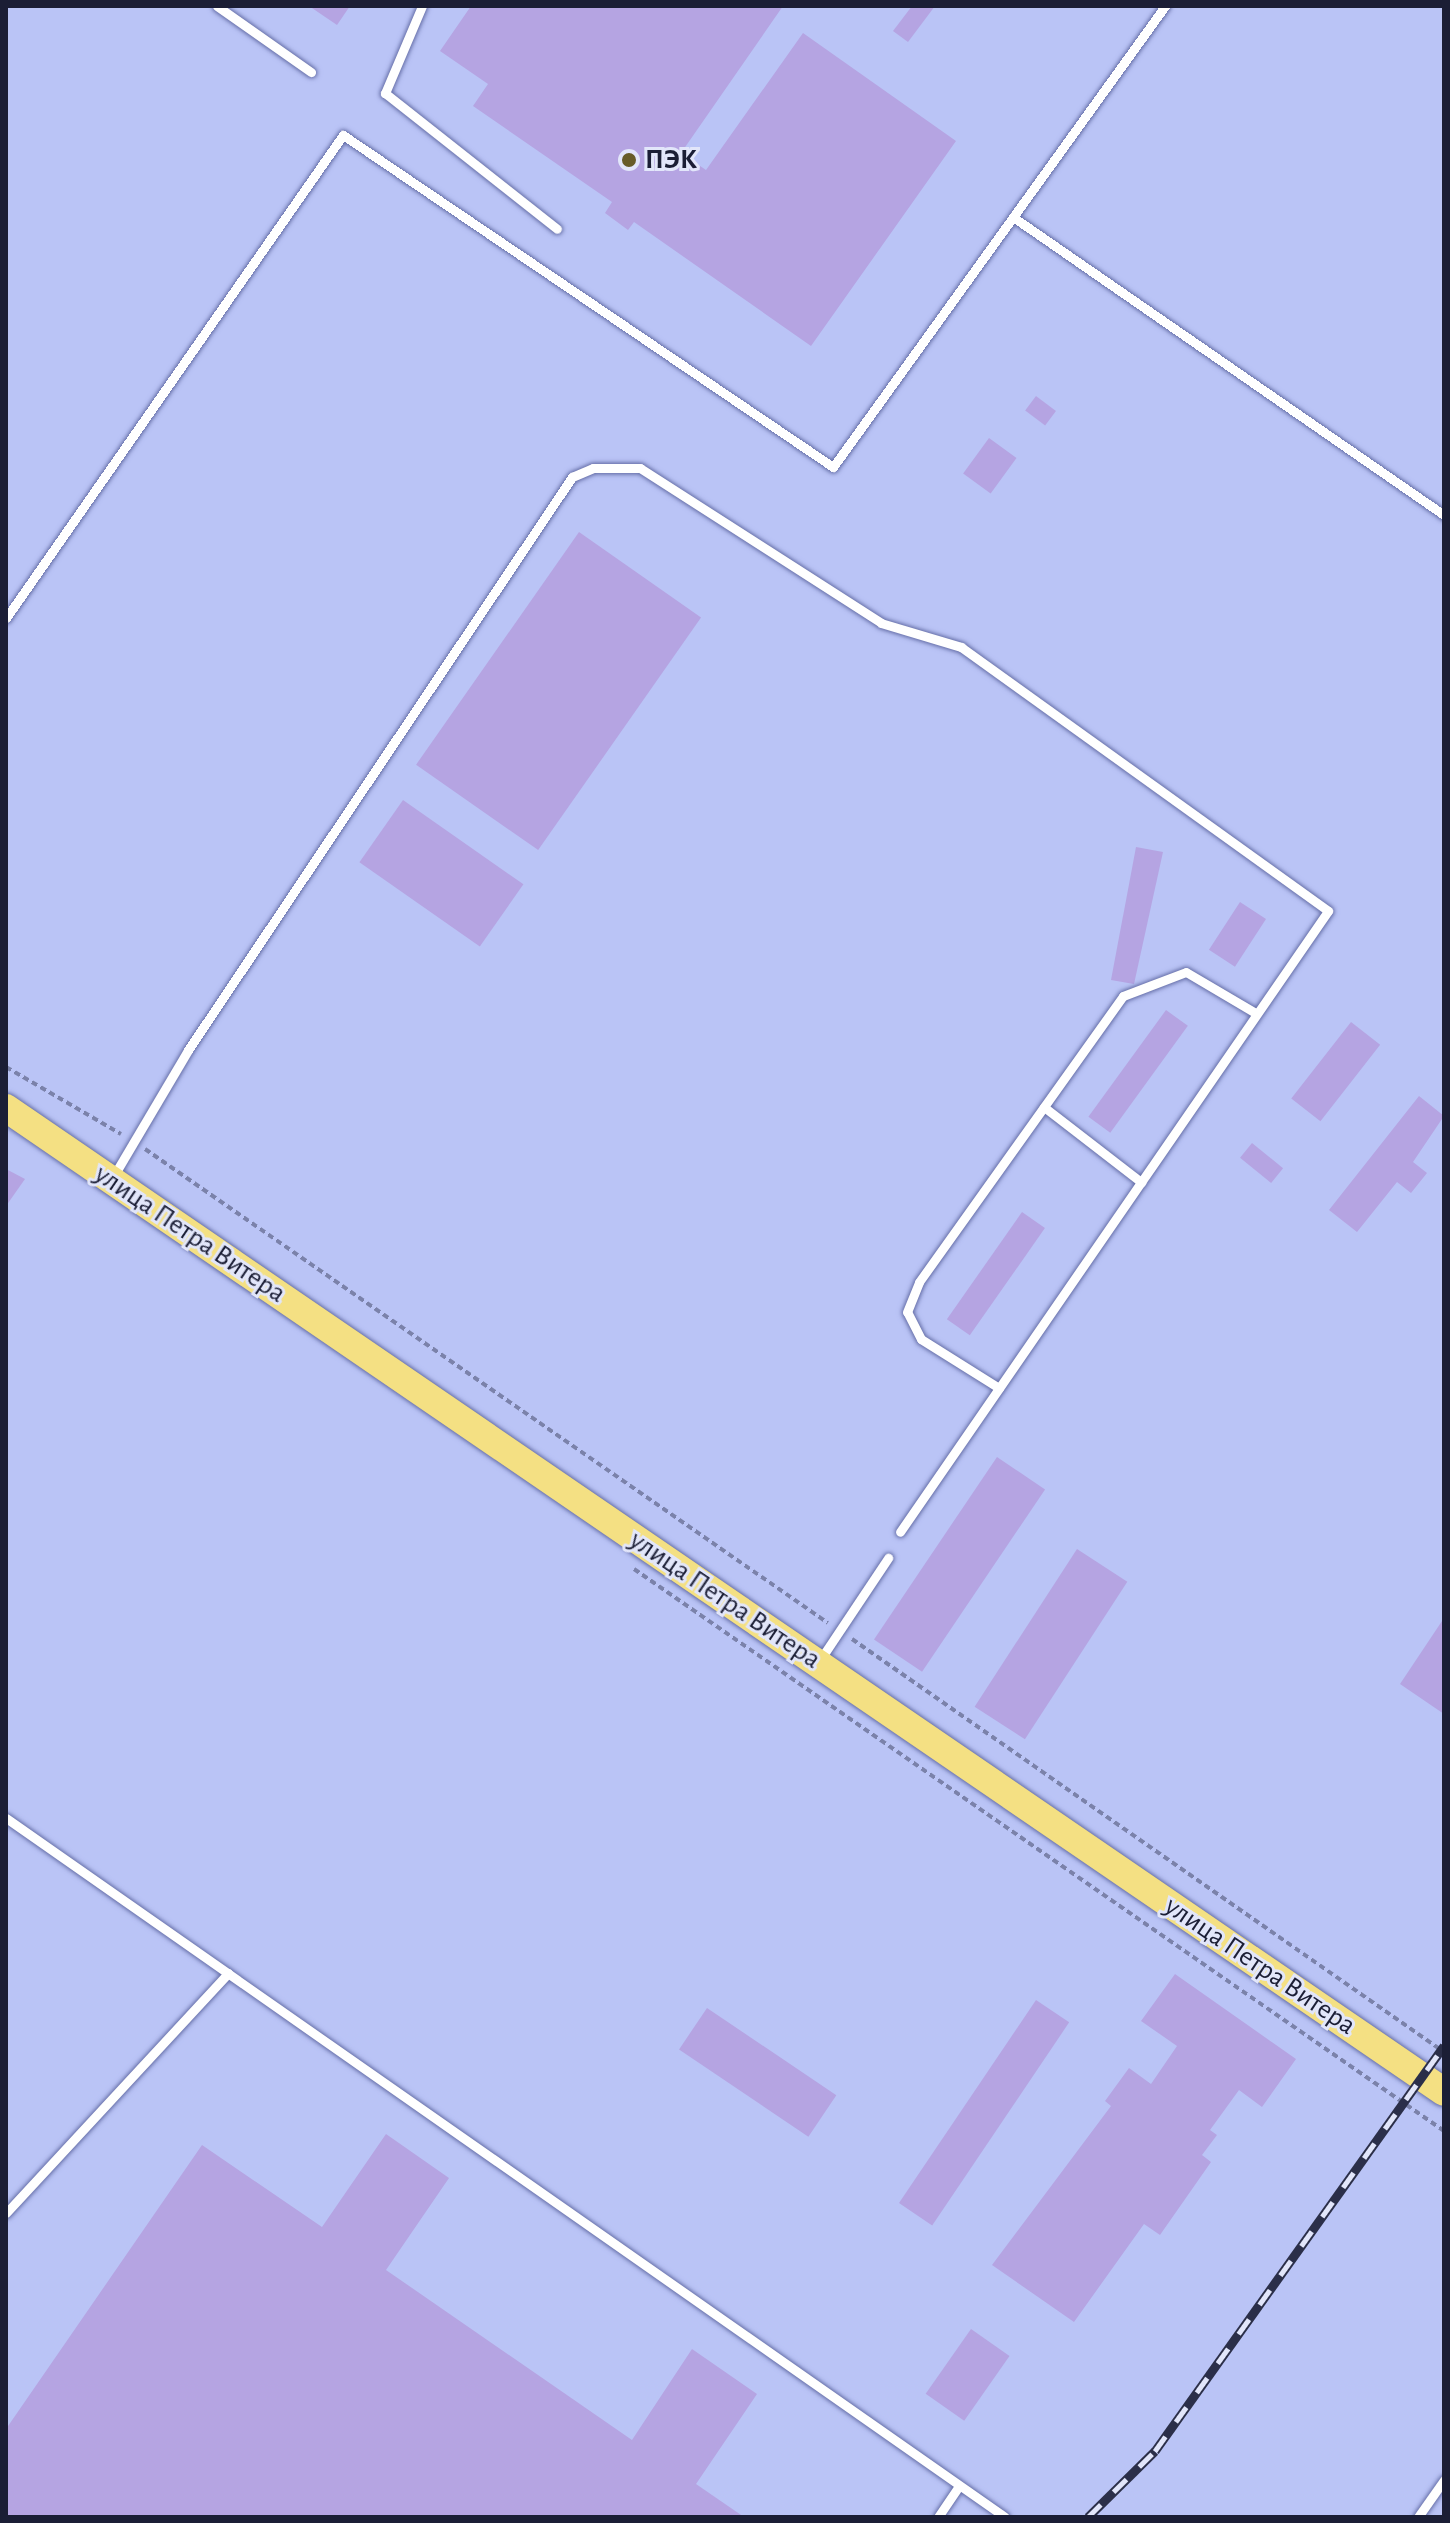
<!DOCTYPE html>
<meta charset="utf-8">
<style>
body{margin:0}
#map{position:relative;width:1450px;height:2523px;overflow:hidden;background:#bac4f6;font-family:"Alegreya Sans",sans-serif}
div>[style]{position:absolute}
.building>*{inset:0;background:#b5a4e2;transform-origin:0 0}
.path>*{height:4px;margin-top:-2px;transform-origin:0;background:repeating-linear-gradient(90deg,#7b82aa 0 6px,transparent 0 10px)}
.roads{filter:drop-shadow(0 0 2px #666fa8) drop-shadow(0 0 2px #666fa8)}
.lane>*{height:9px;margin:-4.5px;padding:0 4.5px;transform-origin:4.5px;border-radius:4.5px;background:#fff}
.primary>*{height:28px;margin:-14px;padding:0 14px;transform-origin:14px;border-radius:14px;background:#f4e083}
.rail>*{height:9px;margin-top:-4.5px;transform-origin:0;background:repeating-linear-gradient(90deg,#e2e6fa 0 18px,#2b2f49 0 36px);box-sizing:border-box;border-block:2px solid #2b2f49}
.dots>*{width:22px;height:22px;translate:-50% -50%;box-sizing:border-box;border:4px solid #e2e6fa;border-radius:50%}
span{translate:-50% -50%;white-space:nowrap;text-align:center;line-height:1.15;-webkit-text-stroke:6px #e2e6fa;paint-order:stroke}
.poi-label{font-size:28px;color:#1b1e35;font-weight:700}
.left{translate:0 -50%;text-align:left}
.street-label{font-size:28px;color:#1b1e35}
.frame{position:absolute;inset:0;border:8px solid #1b1e35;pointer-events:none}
</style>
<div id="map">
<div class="building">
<i style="clip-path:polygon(309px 6px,350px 6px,337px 25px)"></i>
<i style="clip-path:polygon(471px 6px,783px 6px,681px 153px,706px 170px,803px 33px,956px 141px,811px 346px,634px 222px,628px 230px,605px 213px,612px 202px,473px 106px,488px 84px,440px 51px)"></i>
<i style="clip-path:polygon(912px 6px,935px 6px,908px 42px,893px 31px)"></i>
<i style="left:1036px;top:396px;width:25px;height:18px;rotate:37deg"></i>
<i style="left:989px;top:438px;width:34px;height:44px;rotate:36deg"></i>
<i style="left:579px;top:532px;width:149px;height:284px;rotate:35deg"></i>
<i style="left:403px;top:800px;width:147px;height:76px;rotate:35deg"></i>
<i style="clip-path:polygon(1136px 847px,1163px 852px,1134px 984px,1111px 980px)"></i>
<i style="left:1240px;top:902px;width:31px;height:57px;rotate:33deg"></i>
<i style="left:1166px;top:1010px;width:27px;height:132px;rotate:36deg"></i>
<i style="left:1351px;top:1022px;width:37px;height:97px;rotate:38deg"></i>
<i style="clip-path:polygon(1419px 1096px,1444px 1116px,1413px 1162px,1427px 1173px,1411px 1193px,1397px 1182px,1357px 1232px,1329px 1210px)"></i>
<i style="left:1252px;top:1143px;width:40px;height:19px;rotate:39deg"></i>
<i style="clip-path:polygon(6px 1169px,25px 1179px,6px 1206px)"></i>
<i style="left:1022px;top:1212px;width:28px;height:131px;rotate:35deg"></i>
<i style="left:997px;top:1457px;width:58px;height:220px;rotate:34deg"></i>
<i style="left:1077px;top:1549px;width:60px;height:188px;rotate:33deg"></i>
<i style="clip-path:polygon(1444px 1618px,1444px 1714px,1400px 1684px)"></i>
<i style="clip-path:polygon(1175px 1974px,1296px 2059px,1262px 2107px,1239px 2090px,1210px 2130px,1217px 2135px,1202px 2155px,1211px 2162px,1160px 2235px,1144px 2224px,1074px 2322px,992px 2265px,1111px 2106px,1105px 2101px,1129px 2068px,1151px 2084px,1177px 2046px,1141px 2021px)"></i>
<i style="left:1036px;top:2000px;width:40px;height:245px;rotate:34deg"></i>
<i style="left:707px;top:2008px;width:156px;height:50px;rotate:34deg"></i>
<i style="clip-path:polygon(386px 2134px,449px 2178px,386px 2270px,632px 2440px,692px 2349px,757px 2394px,696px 2484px,744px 2517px,6px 2517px,6px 2429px,202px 2145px,322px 2227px)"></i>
<i style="left:971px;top:2329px;width:47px;height:79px;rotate:35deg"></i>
</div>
<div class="path">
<i style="left:6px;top:1067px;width:133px;rotate:30.2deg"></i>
<i style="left:145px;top:1149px;width:831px;rotate:34.76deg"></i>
<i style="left:634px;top:1569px;width:986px;rotate:34.75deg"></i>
<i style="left:852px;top:1639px;width:722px;rotate:34.9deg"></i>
</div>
<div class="roads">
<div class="lane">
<i style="left:217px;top:6px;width:115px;rotate:35.1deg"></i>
<i style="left:422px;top:6px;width:95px;rotate:113deg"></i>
<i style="left:385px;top:93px;width:219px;rotate:38.3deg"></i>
<i style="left:1013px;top:217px;width:524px;rotate:34.66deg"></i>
<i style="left:6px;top:618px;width:589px;rotate:-55.1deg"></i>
<i style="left:343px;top:135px;width:592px;rotate:34.12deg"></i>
<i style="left:833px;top:467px;width:568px;rotate:-54.24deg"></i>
<i style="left:1044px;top:1107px;width:123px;rotate:37.7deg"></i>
<i style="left:113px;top:1177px;width:147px;rotate:-59.4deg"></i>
<i style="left:188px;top:1050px;width:690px;rotate:-56.17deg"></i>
<i style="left:572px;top:477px;width:23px;rotate:-23deg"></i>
<i style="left:593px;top:468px;width:47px"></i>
<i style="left:640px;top:468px;width:287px;rotate:32.7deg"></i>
<i style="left:881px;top:623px;width:84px;rotate:16.7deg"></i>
<i style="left:961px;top:647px;width:452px;rotate:35.7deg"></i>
<i style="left:1328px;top:911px;width:754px;rotate:124.58deg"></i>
<i style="left:999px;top:1388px;width:92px;rotate:-147.9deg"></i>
<i style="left:921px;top:1339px;width:30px;rotate:-117deg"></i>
<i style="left:907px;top:1312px;width:32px;rotate:-68deg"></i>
<i style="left:919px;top:1282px;width:351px;rotate:-54.5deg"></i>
<i style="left:1123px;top:996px;width:67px;rotate:-20.9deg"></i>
<i style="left:1186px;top:972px;width:82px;rotate:30.6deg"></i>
<i style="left:820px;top:1660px;width:123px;rotate:-56.3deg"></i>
<i style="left:6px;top:1818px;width:1219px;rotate:34.98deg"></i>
<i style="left:6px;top:2213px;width:327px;rotate:-47.2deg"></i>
<i style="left:938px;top:2517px;width:36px;rotate:-56deg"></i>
<i style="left:1418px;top:2517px;width:45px;rotate:-54.9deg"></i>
</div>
<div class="primary">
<i style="left:6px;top:1108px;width:1742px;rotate:34.38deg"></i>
</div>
</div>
<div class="rail">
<i style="left:1088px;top:2517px;width:94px;rotate:-44.6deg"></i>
<i style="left:1155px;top:2451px;width:498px;rotate:-54.5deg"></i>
</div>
<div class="dots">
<i style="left:629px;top:160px;background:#675c28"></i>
</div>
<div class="poi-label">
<span class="left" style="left:645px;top:160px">ПЭК</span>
</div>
<div class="street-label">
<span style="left:190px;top:1234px;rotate:34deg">улица Петра Витера</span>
<span style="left:725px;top:1600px;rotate:34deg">улица Петра Витера</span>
<span style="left:1260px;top:1966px;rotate:34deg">улица Петра Витера</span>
</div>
<div class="frame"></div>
</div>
